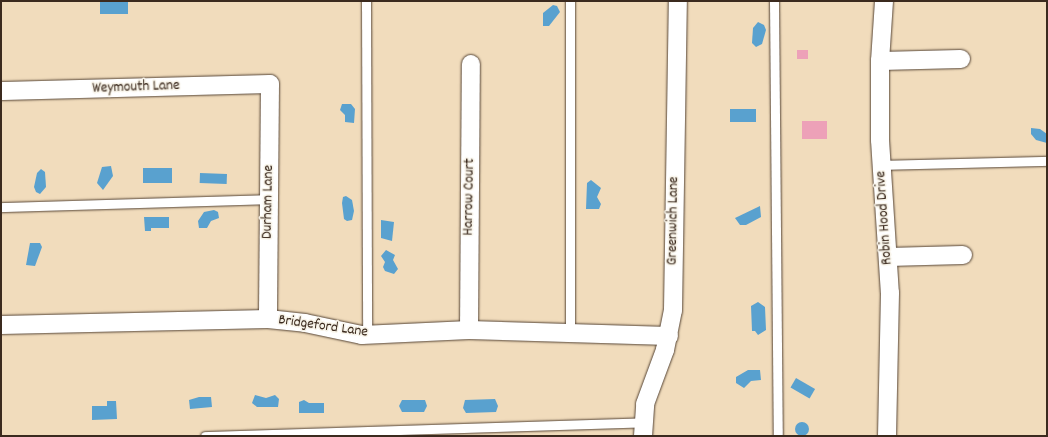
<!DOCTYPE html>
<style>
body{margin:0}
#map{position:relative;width:1048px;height:437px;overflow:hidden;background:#f1dcbc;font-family:Dekko,sans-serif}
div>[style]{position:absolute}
.water>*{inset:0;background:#59a1cf;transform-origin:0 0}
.round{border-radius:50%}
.building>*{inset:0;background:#eda1b8;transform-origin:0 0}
.roads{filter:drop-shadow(0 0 1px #564536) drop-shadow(0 0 1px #564536)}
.service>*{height:9px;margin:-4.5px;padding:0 4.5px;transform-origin:4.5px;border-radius:4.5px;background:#fff}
.minor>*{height:18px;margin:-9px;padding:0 9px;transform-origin:9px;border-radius:9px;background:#fff}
span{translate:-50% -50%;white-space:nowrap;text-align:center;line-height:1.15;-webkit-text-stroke:3px #f7f3e8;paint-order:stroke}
.street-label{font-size:15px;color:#3b2a1e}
.frame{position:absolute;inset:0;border:2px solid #3b2a1e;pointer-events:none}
</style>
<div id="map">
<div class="water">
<i style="left:100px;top:1px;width:28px;height:13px"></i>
<i style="clip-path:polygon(553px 5px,557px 6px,560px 12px,549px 26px,543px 26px,543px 13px)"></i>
<i style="clip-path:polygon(758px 22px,764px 25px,766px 30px,762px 44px,756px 47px,752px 43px,753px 28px)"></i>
<i style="clip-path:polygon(342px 104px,351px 104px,355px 109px,354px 123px,345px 122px,345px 115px,340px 110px)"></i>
<i style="left:730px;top:109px;width:26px;height:13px"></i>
<i style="clip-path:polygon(1031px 128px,1040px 129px,1047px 134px,1047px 143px,1036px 140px,1031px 134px)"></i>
<i style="clip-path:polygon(111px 166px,113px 176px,103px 190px,97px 183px,102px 167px)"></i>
<i style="left:172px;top:168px;width:15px;height:29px;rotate:90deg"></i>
<i style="clip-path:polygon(41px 169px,45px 172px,46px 187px,40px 194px,36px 192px,34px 187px,37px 173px)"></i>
<i style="left:200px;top:173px;width:27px;height:10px;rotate:2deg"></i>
<i style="clip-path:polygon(591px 180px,601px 188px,597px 197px,601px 204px,599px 209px,586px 209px,587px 183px)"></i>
<i style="clip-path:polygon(346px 196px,352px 200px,354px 211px,352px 220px,347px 221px,344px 219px,342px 203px,343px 197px)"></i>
<i style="clip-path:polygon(760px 206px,761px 217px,746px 225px,740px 225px,735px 218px)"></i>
<i style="clip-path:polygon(214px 210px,218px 212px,219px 218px,211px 221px,207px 228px,199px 228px,198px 221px,204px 212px)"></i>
<i style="clip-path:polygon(144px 217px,169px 217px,169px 228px,151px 228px,151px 231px,145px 231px)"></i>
<i style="clip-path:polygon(381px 220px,394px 222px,392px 241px,381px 238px)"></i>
<i style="clip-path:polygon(30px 243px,40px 243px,42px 247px,35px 266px,26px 265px)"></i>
<i style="clip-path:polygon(386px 250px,395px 255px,393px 260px,398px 269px,394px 274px,385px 271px,383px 267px,385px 262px,381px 256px)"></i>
<i style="clip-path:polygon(758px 302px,765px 307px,766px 330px,758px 335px,755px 331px,752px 331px,751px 306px)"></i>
<i style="clip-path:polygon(748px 370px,760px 370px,761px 380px,751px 381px,744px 388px,736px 383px,736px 377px)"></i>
<i style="left:796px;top:378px;width:22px;height:11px;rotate:30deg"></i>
<i style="clip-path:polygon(255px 395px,266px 398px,275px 395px,279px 399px,278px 407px,257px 407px,252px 403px)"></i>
<i style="clip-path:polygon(199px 397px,211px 397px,212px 407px,190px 409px,189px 400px)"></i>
<i style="clip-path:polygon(495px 399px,498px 406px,496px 412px,466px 413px,463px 408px,465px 400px)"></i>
<i style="clip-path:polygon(304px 400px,309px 403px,324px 403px,324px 413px,299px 413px,299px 402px)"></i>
<i style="clip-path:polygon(402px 400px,425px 400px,427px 406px,424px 412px,402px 412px,399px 406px)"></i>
<i style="clip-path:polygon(107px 401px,116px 401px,117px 419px,92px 420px,92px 406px,107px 406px)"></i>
<i class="round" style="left:795px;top:422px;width:14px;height:14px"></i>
</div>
<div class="building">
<i style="left:797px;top:50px;width:11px;height:9px"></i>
<i style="left:802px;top:121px;width:25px;height:18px"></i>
</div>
<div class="roads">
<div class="service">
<i style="left:366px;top:1px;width:334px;rotate:89.8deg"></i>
<i style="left:774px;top:1px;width:435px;rotate:89.5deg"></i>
<i style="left:882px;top:165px;width:165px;rotate:-1.4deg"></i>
<i style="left:1px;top:207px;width:268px;rotate:-1.7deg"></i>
<i style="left:570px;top:333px;width:332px;rotate:-90deg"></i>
<i style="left:205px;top:436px;width:437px;rotate:-1.8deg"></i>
</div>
<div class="minor">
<i style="left:884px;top:1px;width:60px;rotate:93.8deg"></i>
<i style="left:880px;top:61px;width:79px;rotate:90deg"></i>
<i style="left:880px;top:140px;width:153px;rotate:86.3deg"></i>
<i style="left:890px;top:293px;width:143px;rotate:91.2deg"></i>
<i style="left:880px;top:61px;width:81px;rotate:-1.4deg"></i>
<i style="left:1px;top:91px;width:269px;rotate:-1.5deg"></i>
<i style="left:270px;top:84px;width:235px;rotate:90.5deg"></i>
<i style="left:888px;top:257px;width:75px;rotate:-1.5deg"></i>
<i style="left:1px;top:325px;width:267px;rotate:-1.3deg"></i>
<i style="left:268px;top:319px;width:37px;rotate:6deg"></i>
<i style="left:305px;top:323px;width:58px;rotate:11.9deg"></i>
<i style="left:362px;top:335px;width:107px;rotate:-2.7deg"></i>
<i style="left:469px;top:330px;width:200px;rotate:1.7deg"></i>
<i style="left:469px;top:330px;width:266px;rotate:-89.6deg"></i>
<i style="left:643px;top:436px;width:32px;rotate:-86deg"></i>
<i style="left:645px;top:404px;width:58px;rotate:-69.7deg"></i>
<i style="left:665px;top:350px;width:41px;rotate:-78.7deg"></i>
<i style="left:673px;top:310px;width:309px;rotate:-89.1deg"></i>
</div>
</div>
<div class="street-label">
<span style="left:136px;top:88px;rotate:-2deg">Weymouth Lane</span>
<span style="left:470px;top:197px;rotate:-89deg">Harrow Court</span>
<span style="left:269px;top:202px;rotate:-89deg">Durham Lane</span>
<span style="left:885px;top:218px;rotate:-94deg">Robin Hood Drive</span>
<span style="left:674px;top:221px;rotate:-89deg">Greenwich Lane</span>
<span style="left:323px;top:327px;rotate:8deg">Bridgeford Lane</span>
</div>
<div class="frame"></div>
</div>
